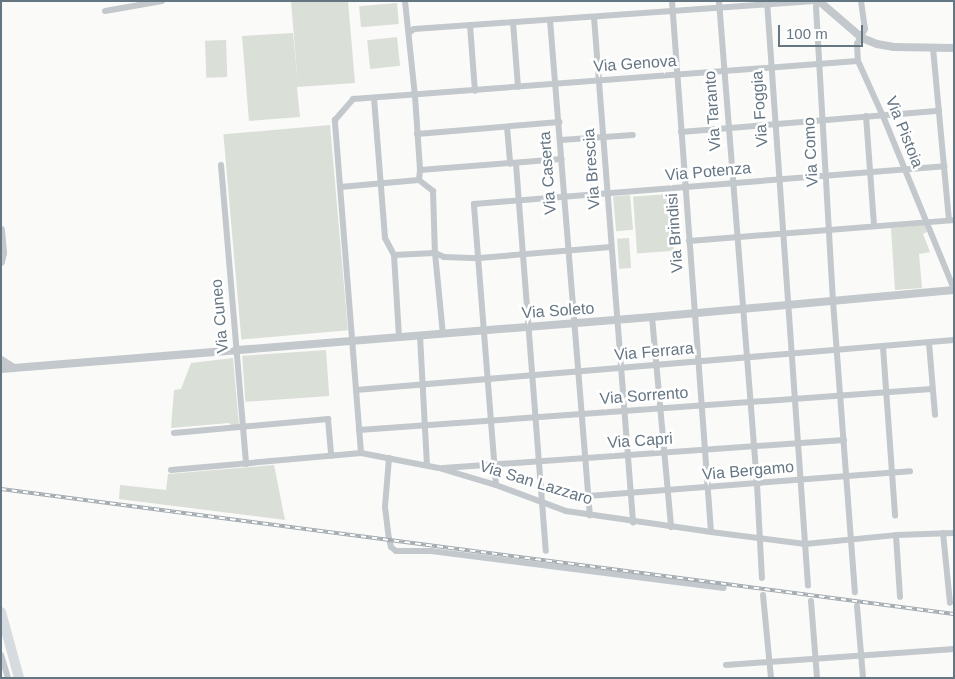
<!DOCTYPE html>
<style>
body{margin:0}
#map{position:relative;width:955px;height:679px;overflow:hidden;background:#fafaf8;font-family:Helvetica,sans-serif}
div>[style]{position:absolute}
.green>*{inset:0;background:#dadfd7;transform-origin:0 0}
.minor>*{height:6px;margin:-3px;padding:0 3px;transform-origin:3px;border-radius:3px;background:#c3c8cc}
.tertiary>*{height:8px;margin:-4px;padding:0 4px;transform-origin:4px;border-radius:4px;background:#c3c8cc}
.primary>*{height:10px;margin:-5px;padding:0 5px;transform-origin:5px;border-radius:5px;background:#d6dbdf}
.rail>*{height:4px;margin-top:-2px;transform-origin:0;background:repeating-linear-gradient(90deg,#fff 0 5.5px,#a2aab0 0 11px);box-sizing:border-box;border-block:1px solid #a2aab0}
span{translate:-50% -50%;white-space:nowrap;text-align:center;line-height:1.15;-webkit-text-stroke:5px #fff;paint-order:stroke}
.street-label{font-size:16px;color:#657683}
.frame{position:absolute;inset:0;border:2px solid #657683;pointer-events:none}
.scale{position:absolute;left:778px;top:25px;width:85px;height:22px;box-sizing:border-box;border:2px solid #657683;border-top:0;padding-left:6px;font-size:15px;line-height:18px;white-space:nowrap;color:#657683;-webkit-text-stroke:4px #fff;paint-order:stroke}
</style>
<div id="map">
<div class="green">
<i style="clip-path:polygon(291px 1px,348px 1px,355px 83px,297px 87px,300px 117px,249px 121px,242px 36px,293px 33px,298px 85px)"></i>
<i style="left:397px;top:3px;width:21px;height:38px;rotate:85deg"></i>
<i style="left:397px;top:37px;width:29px;height:30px;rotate:84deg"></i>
<i style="left:226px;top:40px;width:37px;height:21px;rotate:88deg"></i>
<i style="left:330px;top:125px;width:206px;height:107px;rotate:85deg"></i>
<i style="left:670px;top:194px;width:57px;height:37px;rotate:86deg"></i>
<i style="left:630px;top:195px;width:35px;height:17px;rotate:85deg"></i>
<i style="clip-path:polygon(925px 225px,927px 232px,923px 234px,930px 252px,919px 254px,922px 288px,895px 290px,891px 228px)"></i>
<i style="left:629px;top:238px;width:30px;height:12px;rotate:86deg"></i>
<i style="left:326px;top:350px;width:46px;height:84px;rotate:86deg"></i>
<i style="clip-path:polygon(233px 358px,239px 425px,232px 426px,229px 423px,171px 428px,174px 390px,181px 389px,191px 363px)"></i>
<i style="clip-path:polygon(274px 465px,285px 520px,119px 499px,120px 485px,166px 490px,168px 474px)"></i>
</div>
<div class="minor">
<i style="left:405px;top:1px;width:96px;rotate:84deg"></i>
<i style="left:415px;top:96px;width:74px;rotate:86.1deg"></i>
<i style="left:420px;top:170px;width:10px;rotate:96deg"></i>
<i style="left:672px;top:1px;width:532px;rotate:85.8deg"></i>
<i style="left:719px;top:1px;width:484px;rotate:85.5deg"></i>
<i style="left:757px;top:484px;width:94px;rotate:87deg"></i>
<i style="left:767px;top:1px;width:586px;rotate:85.99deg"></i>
<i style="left:817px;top:1px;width:6px;rotate:99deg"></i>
<i style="left:816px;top:7px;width:294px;rotate:86.7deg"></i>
<i style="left:833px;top:301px;width:292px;rotate:85.7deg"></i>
<i style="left:861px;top:1px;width:28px;rotate:82deg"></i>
<i style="left:865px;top:29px;width:17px;rotate:118deg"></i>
<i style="left:857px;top:44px;width:17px;rotate:87deg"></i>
<i style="left:858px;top:61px;width:60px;rotate:65.6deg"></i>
<i style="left:883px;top:116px;width:187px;rotate:67.7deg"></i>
<i style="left:105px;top:11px;width:58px;rotate:-10deg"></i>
<i style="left:594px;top:17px;width:507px;rotate:85.58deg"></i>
<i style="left:550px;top:20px;width:497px;rotate:85.4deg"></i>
<i style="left:513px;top:22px;width:65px;rotate:85.6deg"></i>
<i style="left:470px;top:25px;width:66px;rotate:85.7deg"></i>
<i style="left:409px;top:33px;width:6px;rotate:-39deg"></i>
<i style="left:414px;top:29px;width:401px;rotate:-4deg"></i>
<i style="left:933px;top:48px;width:173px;rotate:84.7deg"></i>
<i style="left:374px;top:98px;width:140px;rotate:85.5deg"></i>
<i style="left:385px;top:238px;width:19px;rotate:62deg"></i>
<i style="left:394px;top:255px;width:82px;rotate:86.5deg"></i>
<i style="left:866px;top:116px;width:110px;rotate:85.8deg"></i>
<i style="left:507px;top:127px;width:37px;rotate:85deg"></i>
<i style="left:681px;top:132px;width:259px;rotate:-4.7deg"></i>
<i style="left:417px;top:134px;width:143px;rotate:-4.8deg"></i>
<i style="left:561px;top:140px;width:72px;rotate:-4deg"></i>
<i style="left:516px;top:164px;width:388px;rotate:85.6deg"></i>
<i style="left:221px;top:165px;width:300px;rotate:85.2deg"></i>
<i style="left:420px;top:170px;width:142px;rotate:-4.4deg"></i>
<i style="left:419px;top:180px;width:18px;rotate:38deg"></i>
<i style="left:433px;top:191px;width:62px;rotate:88.2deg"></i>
<i style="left:435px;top:253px;width:81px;rotate:84.4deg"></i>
<i style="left:340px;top:187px;width:79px;rotate:-5.1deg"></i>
<i style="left:689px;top:241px;width:266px;rotate:-4.5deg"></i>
<i style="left:394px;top:255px;width:41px;rotate:-2.8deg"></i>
<i style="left:435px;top:253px;width:10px;rotate:24deg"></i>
<i style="left:444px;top:257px;width:35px;rotate:2deg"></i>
<i style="left:479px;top:258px;width:132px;rotate:-4.8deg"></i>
<i style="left:652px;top:317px;width:211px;rotate:84.8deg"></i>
<i style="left:420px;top:336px;width:129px;rotate:86.9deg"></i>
<i style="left:929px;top:343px;width:72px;rotate:85.2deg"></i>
<i style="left:883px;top:347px;width:169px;rotate:85.9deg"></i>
<i style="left:356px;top:390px;width:600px;rotate:-4.78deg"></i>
<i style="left:359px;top:430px;width:574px;rotate:-4.09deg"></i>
<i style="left:174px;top:433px;width:155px;rotate:-5.2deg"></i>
<i style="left:328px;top:419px;width:37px;rotate:85deg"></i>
<i style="left:361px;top:453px;width:334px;rotate:-94.5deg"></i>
<i style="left:335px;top:120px;width:28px;rotate:-49deg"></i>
<i style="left:353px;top:99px;width:506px;rotate:-4.3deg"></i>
<i style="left:389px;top:458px;width:49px;rotate:94.7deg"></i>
<i style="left:385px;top:507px;width:31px;rotate:83deg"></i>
<i style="left:389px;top:538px;width:9px;rotate:77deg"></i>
<i style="left:391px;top:547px;width:6px;rotate:39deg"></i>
<i style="left:396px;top:551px;width:35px"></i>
<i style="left:431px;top:551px;width:295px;rotate:7.2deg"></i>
<i style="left:443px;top:468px;width:402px;rotate:-4deg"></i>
<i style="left:171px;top:470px;width:191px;rotate:-5.1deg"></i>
<i style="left:361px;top:453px;width:79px;rotate:10.9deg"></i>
<i style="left:439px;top:468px;width:59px;rotate:16.6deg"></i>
<i style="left:496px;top:485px;width:75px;rotate:20.4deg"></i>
<i style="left:566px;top:511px;width:147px;rotate:8.2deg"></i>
<i style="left:711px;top:532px;width:95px;rotate:7.3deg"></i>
<i style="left:805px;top:544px;width:91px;rotate:-5.6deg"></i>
<i style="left:896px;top:535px;width:58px;rotate:-2deg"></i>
<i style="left:496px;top:485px;width:282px;rotate:-94.5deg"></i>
<i style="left:474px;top:204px;width:472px;rotate:-4.6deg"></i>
<i style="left:588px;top:496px;width:323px;rotate:-4.4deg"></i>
<i style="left:943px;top:533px;width:70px;rotate:84.3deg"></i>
<i style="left:896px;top:535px;width:62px;rotate:86.3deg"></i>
<i style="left:763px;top:595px;width:83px;rotate:84.5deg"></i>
<i style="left:811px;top:601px;width:77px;rotate:85.5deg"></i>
<i style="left:857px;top:606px;width:72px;rotate:85.2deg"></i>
<i style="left:1px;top:655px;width:24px;rotate:73deg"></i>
<i style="left:726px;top:665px;width:229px;rotate:-4deg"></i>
</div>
<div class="tertiary">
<i style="left:819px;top:1px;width:57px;rotate:40.7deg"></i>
<i style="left:862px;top:38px;width:16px;rotate:22deg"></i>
<i style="left:877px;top:44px;width:17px;rotate:10deg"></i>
<i style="left:894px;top:47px;width:60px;rotate:1deg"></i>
<i style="left:1px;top:230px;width:23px;rotate:85deg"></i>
<i style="left:3px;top:253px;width:9px;rotate:103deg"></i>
<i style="left:1px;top:360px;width:15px;rotate:32deg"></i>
<i style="left:1px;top:369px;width:653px;rotate:-4.57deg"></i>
<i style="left:652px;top:317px;width:303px;rotate:-5.1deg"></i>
</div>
<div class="primary">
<i style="left:1px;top:612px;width:68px;rotate:74.7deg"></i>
</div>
<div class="rail">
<i style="left:1px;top:489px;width:961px;rotate:7.47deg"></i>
</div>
<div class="street-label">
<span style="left:635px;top:64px;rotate:-4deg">Via Genova</span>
<span style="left:760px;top:109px;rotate:-94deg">Via Foggia</span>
<span style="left:713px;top:111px;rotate:-94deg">Via Taranto</span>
<span style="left:904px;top:132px;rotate:68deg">Via Pistoia</span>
<span style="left:811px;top:152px;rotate:-93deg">Via Como</span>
<span style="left:592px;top:169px;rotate:-94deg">Via Brescia</span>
<span style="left:708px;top:172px;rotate:-5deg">Via Potenza</span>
<span style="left:548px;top:173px;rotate:-94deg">Via Caserta</span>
<span style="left:675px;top:233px;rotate:-94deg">Via Brindisi</span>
<span style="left:558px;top:311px;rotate:-4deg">Via Soleto</span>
<span style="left:220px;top:316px;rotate:-95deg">Via Cuneo</span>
<span style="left:654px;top:352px;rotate:-5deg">Via Ferrara</span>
<span style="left:644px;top:396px;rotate:-4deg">Via Sorrento</span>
<span style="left:640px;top:441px;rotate:-4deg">Via Capri</span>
<span style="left:748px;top:471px;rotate:-5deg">Via Bergamo</span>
<span style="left:536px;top:483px;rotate:17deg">Via San Lazzaro</span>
</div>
<div class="frame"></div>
<div class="scale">100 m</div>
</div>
